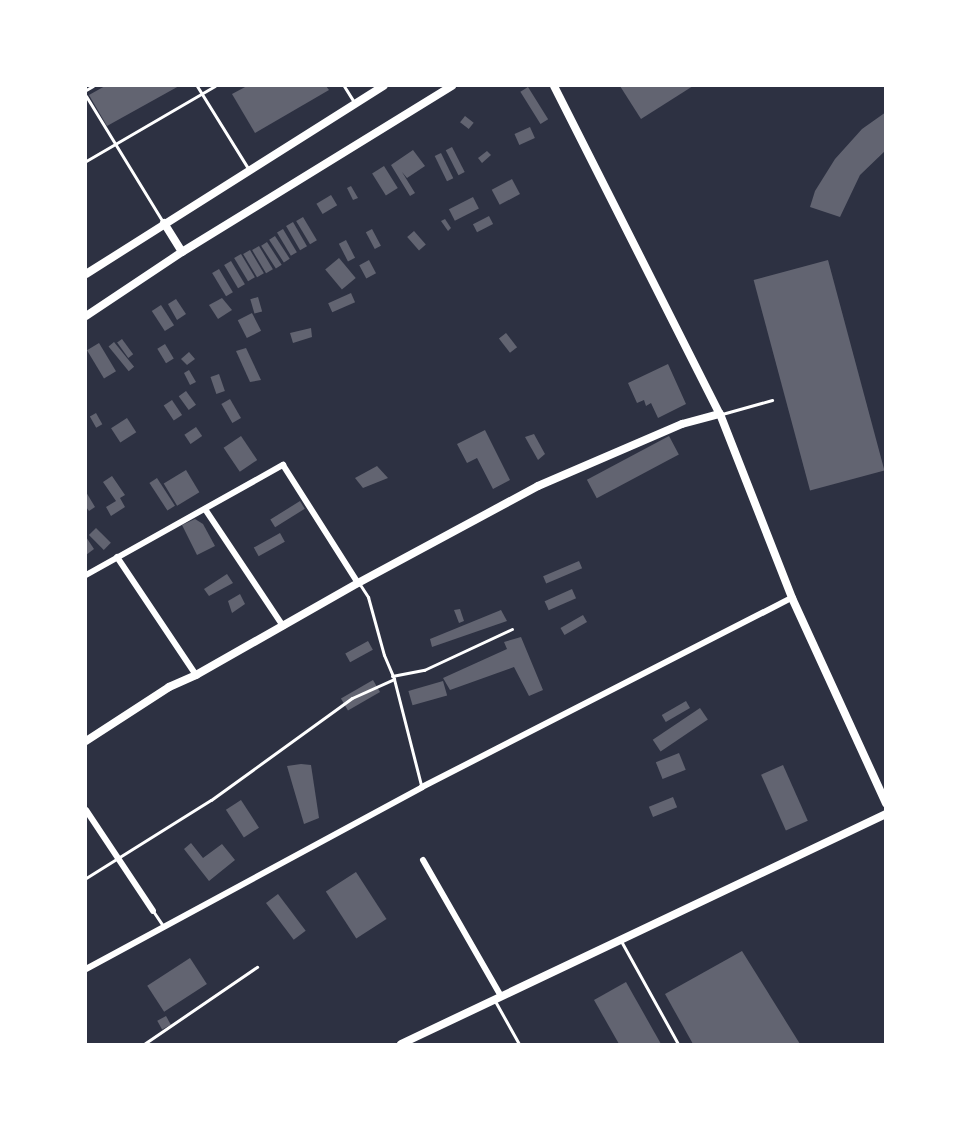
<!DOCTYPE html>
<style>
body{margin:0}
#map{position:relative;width:971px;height:1130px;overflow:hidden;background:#2d3142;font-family:"Alegreya Sans",sans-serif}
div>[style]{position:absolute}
.building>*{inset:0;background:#626471;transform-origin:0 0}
.service>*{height:3px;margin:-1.5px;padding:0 1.5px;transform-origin:1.5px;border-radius:1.5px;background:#fff}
.minor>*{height:6px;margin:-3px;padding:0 3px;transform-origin:3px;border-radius:3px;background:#fff}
.tertiary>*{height:8px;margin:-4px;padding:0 4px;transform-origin:4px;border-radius:4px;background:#fff}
span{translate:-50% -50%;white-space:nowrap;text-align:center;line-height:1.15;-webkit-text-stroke:6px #fff;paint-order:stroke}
.frame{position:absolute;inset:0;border:87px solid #fff;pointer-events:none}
</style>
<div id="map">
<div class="building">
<i style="clip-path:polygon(105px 86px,179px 86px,107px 126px,89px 95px)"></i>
<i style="clip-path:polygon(247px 86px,326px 86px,329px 90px,255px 133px,232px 94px)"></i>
<i style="clip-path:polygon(620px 86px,693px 86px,641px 119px)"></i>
<i style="left:528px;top:87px;width:38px;height:9px;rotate:58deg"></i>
<i style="clip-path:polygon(886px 112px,886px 150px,860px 175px,840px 217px,810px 207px,815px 191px,835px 159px,862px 129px)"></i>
<i style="left:465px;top:116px;width:11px;height:8px;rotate:38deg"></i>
<i style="left:530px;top:127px;width:12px;height:17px;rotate:66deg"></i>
<i style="left:452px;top:147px;width:28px;height:7px;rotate:63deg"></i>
<i style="clip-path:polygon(413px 150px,425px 166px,407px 178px,402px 172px,415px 193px,410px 196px,391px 165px)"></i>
<i style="clip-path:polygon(487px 151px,491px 155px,482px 163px,478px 158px)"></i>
<i style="left:441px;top:153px;width:28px;height:7px;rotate:64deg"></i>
<i style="left:384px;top:166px;width:26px;height:14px;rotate:58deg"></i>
<i style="left:512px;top:179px;width:17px;height:23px;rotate:62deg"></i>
<i style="clip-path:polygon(351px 186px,358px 198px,353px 200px,347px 188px)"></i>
<i style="left:331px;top:195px;width:12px;height:17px;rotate:59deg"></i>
<i style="left:473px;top:197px;width:13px;height:27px;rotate:63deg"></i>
<i style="left:489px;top:216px;width:9px;height:18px;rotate:63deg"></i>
<i style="left:303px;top:217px;width:27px;height:8px;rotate:59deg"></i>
<i style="clip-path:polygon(445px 219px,451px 228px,448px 231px,441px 221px)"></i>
<i style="left:293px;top:222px;width:28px;height:8px;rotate:60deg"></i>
<i style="left:283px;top:229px;width:27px;height:7px;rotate:59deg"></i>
<i style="left:372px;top:229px;width:19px;height:7px;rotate:62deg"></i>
<i style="left:414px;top:231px;width:18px;height:9px;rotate:49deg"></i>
<i style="left:275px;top:236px;width:27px;height:7px;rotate:57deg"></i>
<i style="left:346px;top:240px;width:20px;height:8px;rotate:63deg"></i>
<i style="left:267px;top:242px;width:27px;height:7px;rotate:57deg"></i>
<i style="left:259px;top:246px;width:27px;height:8px;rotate:59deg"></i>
<i style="left:250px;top:250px;width:27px;height:8px;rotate:59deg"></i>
<i style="left:241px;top:254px;width:27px;height:8px;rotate:59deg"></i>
<i style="left:339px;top:258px;width:26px;height:18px;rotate:50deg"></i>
<i style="left:369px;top:260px;width:15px;height:11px;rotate:62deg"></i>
<i style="left:828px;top:260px;width:218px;height:77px;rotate:75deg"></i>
<i style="left:231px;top:261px;width:27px;height:8px;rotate:59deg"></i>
<i style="left:219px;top:269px;width:27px;height:8px;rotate:59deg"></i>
<i style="left:351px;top:293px;width:10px;height:25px;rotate:66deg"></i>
<i style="left:258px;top:297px;width:15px;height:8px;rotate:74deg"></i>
<i style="clip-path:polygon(222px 298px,232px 310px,218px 319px,209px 305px)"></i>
<i style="clip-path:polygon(176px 299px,186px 314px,177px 320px,168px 304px)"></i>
<i style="left:161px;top:305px;width:24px;height:11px;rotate:57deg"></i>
<i style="left:252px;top:313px;width:20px;height:16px;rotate:63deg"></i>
<i style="clip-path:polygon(311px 328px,312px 337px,293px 343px,290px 333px)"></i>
<i style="left:506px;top:333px;width:18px;height:9px;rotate:52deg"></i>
<i style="left:122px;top:339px;width:19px;height:6px;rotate:54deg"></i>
<i style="left:114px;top:342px;width:32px;height:7px;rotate:51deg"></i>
<i style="left:99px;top:343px;width:33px;height:14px;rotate:59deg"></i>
<i style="left:165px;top:344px;width:17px;height:9px;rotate:59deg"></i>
<i style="clip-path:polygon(246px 348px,261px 380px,250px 382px,236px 351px)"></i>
<i style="clip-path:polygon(189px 352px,195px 359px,187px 365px,181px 359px)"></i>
<i style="clip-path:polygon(668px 364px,686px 404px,658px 418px,651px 403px,646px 406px,644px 400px,637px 403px,628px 383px)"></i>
<i style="clip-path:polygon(189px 370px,196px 382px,190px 385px,184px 373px)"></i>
<i style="left:219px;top:374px;width:18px;height:9px;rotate:71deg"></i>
<i style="left:186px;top:391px;width:17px;height:9px;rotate:54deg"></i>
<i style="left:230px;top:399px;width:22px;height:10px;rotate:60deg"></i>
<i style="left:172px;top:400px;width:18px;height:10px;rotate:56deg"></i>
<i style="left:96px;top:413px;width:13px;height:7px;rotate:61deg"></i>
<i style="left:127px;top:418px;width:17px;height:19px;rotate:57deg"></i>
<i style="left:196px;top:427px;width:11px;height:14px;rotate:56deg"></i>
<i style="clip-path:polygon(485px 430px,510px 480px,493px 489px,477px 458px,467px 463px,457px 444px)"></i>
<i style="clip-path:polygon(534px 434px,545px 454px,538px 460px,525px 437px)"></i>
<i style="left:241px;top:436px;width:29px;height:21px;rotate:56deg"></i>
<i style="left:669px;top:436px;width:21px;height:93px;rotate:62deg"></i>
<i style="clip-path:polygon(377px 466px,388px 478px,363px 488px,355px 478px)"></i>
<i style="left:186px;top:470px;width:26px;height:26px;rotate:59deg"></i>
<i style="clip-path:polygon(112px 476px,125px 495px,120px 498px,125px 507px,111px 516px,106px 507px,116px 501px,103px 482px)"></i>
<i style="left:157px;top:478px;width:33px;height:9px;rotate:57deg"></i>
<i style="clip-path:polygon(86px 492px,95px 507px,89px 511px,86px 507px)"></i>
<i style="left:300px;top:501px;width:9px;height:35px;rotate:58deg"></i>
<i style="clip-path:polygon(195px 519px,203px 524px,215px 546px,197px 555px,182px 525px)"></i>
<i style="left:96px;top:528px;width:21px;height:10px;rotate:45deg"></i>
<i style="left:280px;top:533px;width:10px;height:30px;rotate:61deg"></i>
<i style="clip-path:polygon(86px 537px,94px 549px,86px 555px)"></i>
<i style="left:579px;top:561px;width:8px;height:39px;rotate:67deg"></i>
<i style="clip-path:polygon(227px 574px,233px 583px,209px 596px,204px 589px)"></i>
<i style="left:572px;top:589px;width:10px;height:30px;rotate:66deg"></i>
<i style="clip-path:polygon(240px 594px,245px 604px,232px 613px,228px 601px)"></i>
<i style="clip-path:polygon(460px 609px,464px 621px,459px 623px,454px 610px)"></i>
<i style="clip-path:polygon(501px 610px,507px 621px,432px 647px,430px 639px)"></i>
<i style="left:583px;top:615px;width:8px;height:26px;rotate:60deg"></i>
<i style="clip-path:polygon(521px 637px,543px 690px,529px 696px,514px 667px,450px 690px,443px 678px,507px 649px,504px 642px)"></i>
<i style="left:368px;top:641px;width:10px;height:26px;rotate:61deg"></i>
<i style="left:373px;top:680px;width:14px;height:37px;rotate:60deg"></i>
<i style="left:443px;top:681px;width:15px;height:36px;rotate:74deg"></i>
<i style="left:686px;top:701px;width:8px;height:28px;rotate:60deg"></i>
<i style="left:700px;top:708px;width:14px;height:57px;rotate:56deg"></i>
<i style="left:679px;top:753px;width:18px;height:25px;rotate:68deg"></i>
<i style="clip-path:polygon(301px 764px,311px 765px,319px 818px,304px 824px,287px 766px)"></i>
<i style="left:783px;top:765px;width:61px;height:24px;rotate:66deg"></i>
<i style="left:673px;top:797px;width:11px;height:26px;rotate:68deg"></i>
<i style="left:241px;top:800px;width:33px;height:18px;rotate:57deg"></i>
<i style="clip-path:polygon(191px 843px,203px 858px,222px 844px,235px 860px,209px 881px,184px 849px)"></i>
<i style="left:356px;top:872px;width:56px;height:36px;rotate:57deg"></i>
<i style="left:278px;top:894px;width:46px;height:15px;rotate:53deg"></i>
<i style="clip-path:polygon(742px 951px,800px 1044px,693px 1044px,665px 994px)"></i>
<i style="left:190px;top:958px;width:31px;height:51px;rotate:57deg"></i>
<i style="clip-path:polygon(626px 982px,661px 1044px,619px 1044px,594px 1000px)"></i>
<i style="left:166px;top:1016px;width:10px;height:10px;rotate:61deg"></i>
</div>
<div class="service">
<i style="left:197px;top:86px;width:99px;rotate:58.2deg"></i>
<i style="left:344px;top:86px;width:19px;rotate:58deg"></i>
<i style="left:86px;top:90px;width:8px;rotate:-30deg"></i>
<i style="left:86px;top:96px;width:148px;rotate:58.6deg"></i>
<i style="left:86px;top:161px;width:149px;rotate:-30.2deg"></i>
<i style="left:722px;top:414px;width:52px;rotate:-15.6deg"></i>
<i style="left:359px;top:583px;width:17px;rotate:57deg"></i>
<i style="left:368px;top:597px;width:60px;rotate:74.6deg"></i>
<i style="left:384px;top:655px;width:26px;rotate:67deg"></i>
<i style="left:394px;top:679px;width:109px;rotate:75.7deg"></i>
<i style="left:392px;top:676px;width:33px;rotate:-11deg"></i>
<i style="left:424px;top:670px;width:97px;rotate:-25deg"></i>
<i style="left:86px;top:878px;width:147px;rotate:-32deg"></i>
<i style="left:211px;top:800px;width:174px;rotate:-35.9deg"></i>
<i style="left:352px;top:698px;width:46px;rotate:-24.3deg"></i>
<i style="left:153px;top:911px;width:18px;rotate:56deg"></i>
<i style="left:621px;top:941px;width:118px;rotate:61deg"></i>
<i style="left:495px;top:1001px;width:49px;rotate:60.8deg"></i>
<i style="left:144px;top:1044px;width:137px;rotate:-34.3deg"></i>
</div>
<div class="minor">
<i style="left:205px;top:509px;width:141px;rotate:56.3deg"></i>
<i style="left:117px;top:557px;width:142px;rotate:56.2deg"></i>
<i style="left:86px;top:575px;width:226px;rotate:-29.2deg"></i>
<i style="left:283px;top:465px;width:140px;rotate:57.6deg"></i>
<i style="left:86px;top:810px;width:121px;rotate:56.4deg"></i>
<i style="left:423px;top:860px;width:157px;rotate:60.2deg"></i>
<i style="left:86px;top:969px;width:382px;rotate:-28.4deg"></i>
<i style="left:422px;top:787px;width:415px;rotate:-27.1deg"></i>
</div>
<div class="tertiary">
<i style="left:554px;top:86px;width:368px;rotate:63.2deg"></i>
<i style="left:720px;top:414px;width:198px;rotate:68.6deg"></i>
<i style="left:792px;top:598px;width:226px;rotate:65.4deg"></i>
<i style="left:164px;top:223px;width:34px;rotate:58deg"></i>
<i style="left:86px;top:274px;width:352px;rotate:-32.3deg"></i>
<i style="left:86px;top:316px;width:115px;rotate:-33.7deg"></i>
<i style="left:182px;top:252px;width:317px;rotate:-31.6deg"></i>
<i style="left:86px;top:741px;width:99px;rotate:-33deg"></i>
<i style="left:169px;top:687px;width:30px;rotate:-24deg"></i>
<i style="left:196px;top:675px;width:186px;rotate:-29.6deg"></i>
<i style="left:358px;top:583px;width:204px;rotate:-28.3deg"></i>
<i style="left:538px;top:486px;width:157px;rotate:-23.3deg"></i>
<i style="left:682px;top:424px;width:39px;rotate:-15deg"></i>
<i style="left:401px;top:1044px;width:537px;rotate:-25.37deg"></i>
</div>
<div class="frame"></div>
</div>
